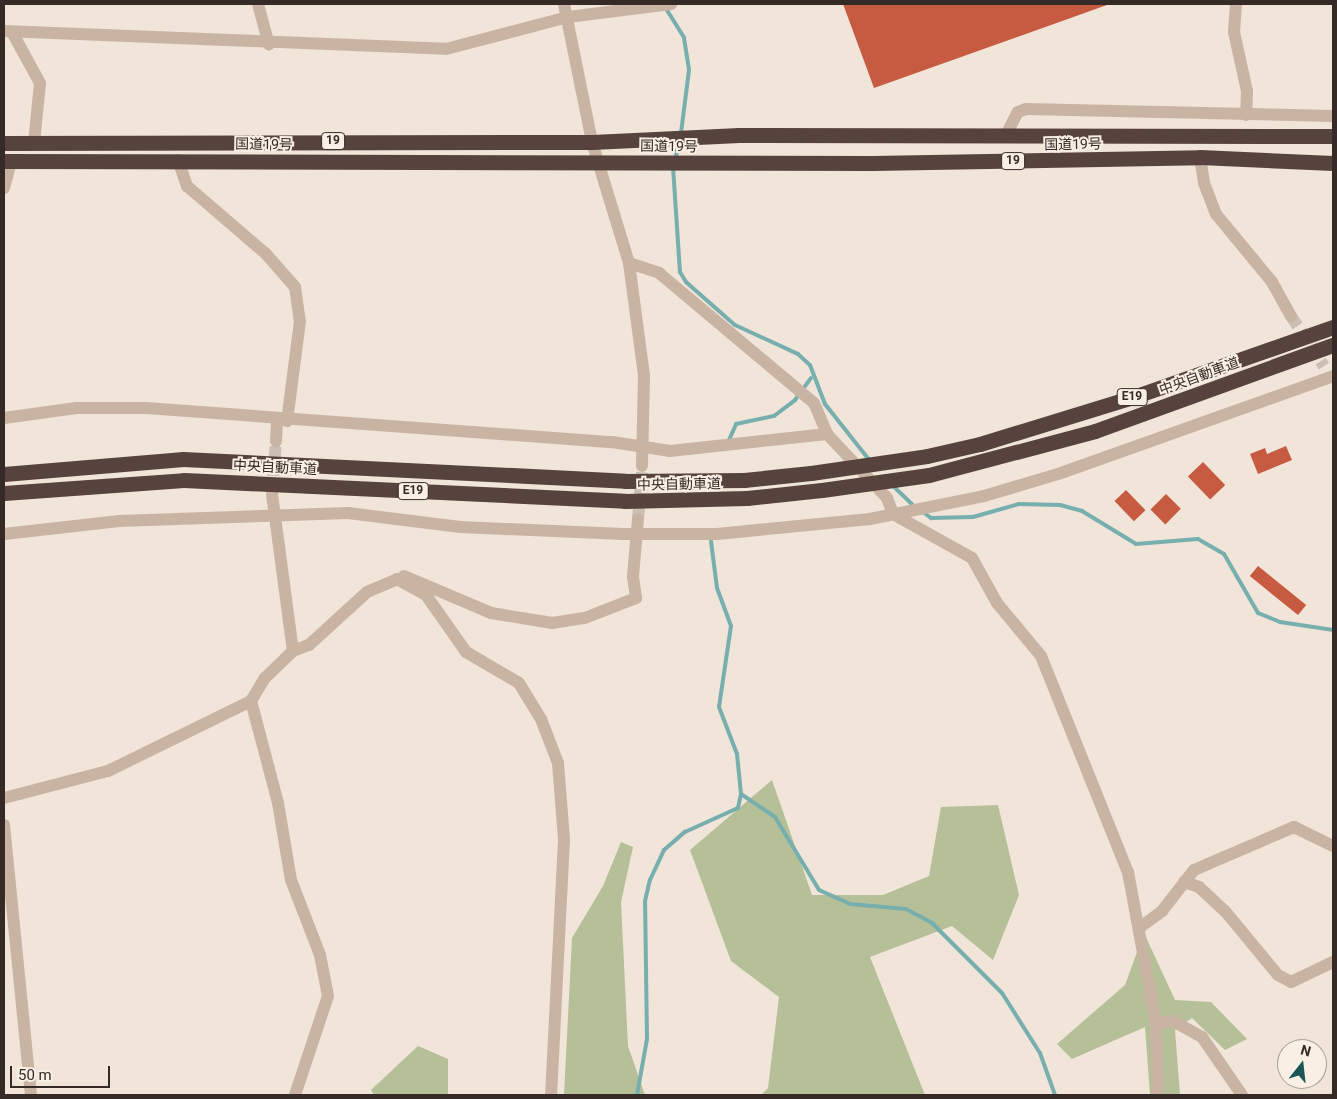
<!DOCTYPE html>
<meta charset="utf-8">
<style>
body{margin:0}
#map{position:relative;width:1337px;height:1099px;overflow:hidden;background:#f1e4d8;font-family:Roboto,"Noto Sans JP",sans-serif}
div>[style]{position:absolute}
.green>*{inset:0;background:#b5c098}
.stream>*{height:4px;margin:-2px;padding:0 2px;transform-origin:2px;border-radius:2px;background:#77aeae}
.building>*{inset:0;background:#c75b41;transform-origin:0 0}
.minor-tunnel>*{height:12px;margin-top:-6px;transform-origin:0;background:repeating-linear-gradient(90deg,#cbbfb4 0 12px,transparent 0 18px)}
.minor>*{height:12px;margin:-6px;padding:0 6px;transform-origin:6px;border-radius:6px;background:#c9b4a4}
.highway>*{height:15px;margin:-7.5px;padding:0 7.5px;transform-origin:7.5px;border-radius:7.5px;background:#56433d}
.highway-bridge>*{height:15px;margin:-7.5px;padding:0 7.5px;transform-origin:7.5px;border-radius:7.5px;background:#56433d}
span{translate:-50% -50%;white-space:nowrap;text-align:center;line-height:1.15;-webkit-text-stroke:4px #f9efe4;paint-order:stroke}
.shield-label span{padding:1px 4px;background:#f9efe4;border:1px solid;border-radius:4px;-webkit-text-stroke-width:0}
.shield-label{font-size:12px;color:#352a26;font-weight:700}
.street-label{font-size:14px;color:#352a26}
.frame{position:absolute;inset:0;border:5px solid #352a26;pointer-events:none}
.north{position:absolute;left:1277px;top:1039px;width:50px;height:50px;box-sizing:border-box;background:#f9efe4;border:1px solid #aba098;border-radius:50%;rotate:16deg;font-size:14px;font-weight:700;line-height:20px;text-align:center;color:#352a26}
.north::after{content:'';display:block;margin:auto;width:18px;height:22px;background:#1b5556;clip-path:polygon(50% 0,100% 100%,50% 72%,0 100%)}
.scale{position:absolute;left:10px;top:1066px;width:100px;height:22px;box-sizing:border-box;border:2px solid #352a26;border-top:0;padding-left:6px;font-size:15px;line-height:18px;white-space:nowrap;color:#352a26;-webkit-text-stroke:4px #f9efe4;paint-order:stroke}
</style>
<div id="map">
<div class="green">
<i style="clip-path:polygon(772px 780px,812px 895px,883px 895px,929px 876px,941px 807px,998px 805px,1019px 895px,993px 960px,952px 926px,870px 957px,925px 1095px,761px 1095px,768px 1088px,779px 997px,731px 961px,690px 850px)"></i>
<i style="clip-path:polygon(621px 842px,633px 847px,621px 902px,628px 1046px,645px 1095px,564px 1095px,572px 938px,603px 886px)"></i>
<i style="clip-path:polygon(1144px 933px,1175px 1000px,1211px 1002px,1247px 1039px,1225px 1050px,1192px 1018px,1175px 1030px,1180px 1095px,1150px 1095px,1145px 1027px,1072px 1059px,1057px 1044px,1125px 985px)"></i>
<i style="clip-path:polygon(418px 1046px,448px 1059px,448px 1095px,374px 1095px,371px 1090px)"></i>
</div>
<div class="stream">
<i style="left:665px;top:7px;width:36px;rotate:58deg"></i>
<i style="left:684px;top:38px;width:32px;rotate:81deg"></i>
<i style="left:689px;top:70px;width:64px;rotate:97.2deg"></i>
<i style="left:675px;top:160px;width:18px;rotate:-77deg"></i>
<i style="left:673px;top:167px;width:105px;rotate:86.2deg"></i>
<i style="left:680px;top:272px;width:12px;rotate:59deg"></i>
<i style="left:686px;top:282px;width:65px;rotate:41.3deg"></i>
<i style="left:735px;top:325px;width:69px;rotate:24.7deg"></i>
<i style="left:798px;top:354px;width:16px;rotate:43deg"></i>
<i style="left:810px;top:365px;width:42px;rotate:69deg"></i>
<i style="left:825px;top:404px;width:73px;rotate:51.7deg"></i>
<i style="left:729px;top:440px;width:17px;rotate:-66deg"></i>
<i style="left:736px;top:424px;width:39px;rotate:-12deg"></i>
<i style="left:774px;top:416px;width:26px;rotate:-37deg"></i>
<i style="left:795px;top:400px;width:27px;rotate:-54deg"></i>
<i style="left:891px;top:484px;width:33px;rotate:44deg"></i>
<i style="left:923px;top:512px;width:10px;rotate:37deg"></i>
<i style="left:931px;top:518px;width:42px;rotate:-1.4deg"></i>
<i style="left:973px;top:517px;width:48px;rotate:-15.8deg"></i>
<i style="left:1019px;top:504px;width:41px;rotate:1.4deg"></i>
<i style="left:1060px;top:505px;width:23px;rotate:15deg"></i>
<i style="left:1082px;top:511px;width:63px;rotate:31.4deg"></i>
<i style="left:1136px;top:544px;width:62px;rotate:-4.6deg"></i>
<i style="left:1198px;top:539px;width:30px;rotate:30deg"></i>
<i style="left:1224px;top:554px;width:68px;rotate:60deg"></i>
<i style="left:1258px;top:613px;width:24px;rotate:22deg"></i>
<i style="left:1280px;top:622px;width:54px;rotate:8.6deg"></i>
<i style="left:741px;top:794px;width:41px;rotate:34.1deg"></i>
<i style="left:775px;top:817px;width:85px;rotate:58.9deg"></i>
<i style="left:819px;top:890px;width:34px;rotate:24deg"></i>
<i style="left:850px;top:904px;width:56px;rotate:5.1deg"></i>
<i style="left:906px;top:909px;width:30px;rotate:28deg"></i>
<i style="left:932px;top:923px;width:99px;rotate:45deg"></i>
<i style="left:1002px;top:993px;width:71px;rotate:57.7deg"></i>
<i style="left:1040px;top:1053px;width:45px;rotate:70.3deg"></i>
<i style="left:637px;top:1095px;width:57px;rotate:-79.9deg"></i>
<i style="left:647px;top:1039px;width:138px;rotate:-90.8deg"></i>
<i style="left:645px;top:901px;width:22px;rotate:-77deg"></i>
<i style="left:650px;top:880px;width:33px;rotate:-65deg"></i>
<i style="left:664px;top:850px;width:28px;rotate:-41deg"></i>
<i style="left:685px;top:832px;width:58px;rotate:-24.4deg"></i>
<i style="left:738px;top:808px;width:14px;rotate:-78deg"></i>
<i style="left:741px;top:794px;width:40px;rotate:-95.7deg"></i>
<i style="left:737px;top:754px;width:50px;rotate:-111deg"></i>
<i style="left:719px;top:707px;width:82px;rotate:-81.6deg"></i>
<i style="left:731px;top:626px;width:40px;rotate:-110.2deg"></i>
<i style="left:717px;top:588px;width:47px;rotate:-97.3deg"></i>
</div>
<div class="building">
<i style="clip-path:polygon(843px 4px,1106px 4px,1107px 5px,874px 88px)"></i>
<i style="clip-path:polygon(1286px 446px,1292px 460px,1258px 474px,1250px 454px,1265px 448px,1267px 454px)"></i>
<i style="left:1203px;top:462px;width:32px;height:21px;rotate:46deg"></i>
<i style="left:1126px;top:490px;width:28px;height:16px;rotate:46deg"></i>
<i style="left:1166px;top:494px;width:21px;height:22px;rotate:45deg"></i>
<i style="left:1258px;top:566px;width:62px;height:13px;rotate:39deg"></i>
</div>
<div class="minor-tunnel">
<i style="left:1291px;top:316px;width:60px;rotate:56.6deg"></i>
<i style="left:272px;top:494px;width:53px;rotate:-85.7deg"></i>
<i style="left:638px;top:519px;width:47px;rotate:-85.1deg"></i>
</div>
<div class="minor">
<i style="left:258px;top:4px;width:42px;rotate:75deg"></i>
<i style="left:564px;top:4px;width:141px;rotate:78.5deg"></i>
<i style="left:592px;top:142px;width:127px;rotate:73deg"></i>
<i style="left:629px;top:263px;width:114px;rotate:82.4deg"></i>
<i style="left:644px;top:376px;width:90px;rotate:91.3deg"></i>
<i style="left:1236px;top:4px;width:28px;rotate:94deg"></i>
<i style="left:1234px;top:32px;width:60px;rotate:77.6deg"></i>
<i style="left:1247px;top:91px;width:24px;rotate:92deg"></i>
<i style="left:4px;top:31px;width:442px;rotate:2.3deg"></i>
<i style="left:446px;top:49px;width:126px;rotate:-14.7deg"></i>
<i style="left:568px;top:17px;width:104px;rotate:-7.2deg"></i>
<i style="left:12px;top:32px;width:58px;rotate:61.2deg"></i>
<i style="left:40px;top:83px;width:60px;rotate:95.7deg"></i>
<i style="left:1005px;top:137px;width:28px;rotate:-63deg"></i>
<i style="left:1018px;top:112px;width:9px;rotate:-21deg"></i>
<i style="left:1026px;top:109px;width:307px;rotate:1.3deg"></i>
<i style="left:1200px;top:157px;width:26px;rotate:81deg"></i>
<i style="left:1204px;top:183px;width:33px;rotate:69deg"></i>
<i style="left:1216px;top:214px;width:88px;rotate:50.5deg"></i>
<i style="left:1272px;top:282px;width:39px;rotate:61deg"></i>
<i style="left:178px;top:160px;width:28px;rotate:71deg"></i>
<i style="left:187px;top:186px;width:104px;rotate:40.7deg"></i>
<i style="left:266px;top:254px;width:44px;rotate:48.7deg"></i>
<i style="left:295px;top:287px;width:34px;rotate:82deg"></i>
<i style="left:300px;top:321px;width:101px;rotate:97.4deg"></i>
<i style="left:4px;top:188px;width:28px;rotate:-75deg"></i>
<i style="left:629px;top:263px;width:32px;rotate:18deg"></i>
<i style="left:659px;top:273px;width:202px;rotate:40deg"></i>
<i style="left:814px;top:403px;width:34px;rotate:67deg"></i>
<i style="left:827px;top:434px;width:88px;rotate:46.8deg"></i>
<i style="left:887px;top:498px;width:17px;rotate:69deg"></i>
<i style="left:893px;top:514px;width:90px;rotate:29.1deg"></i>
<i style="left:972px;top:558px;width:51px;rotate:60.9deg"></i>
<i style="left:997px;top:603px;width:69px;rotate:50.3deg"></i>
<i style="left:1041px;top:656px;width:233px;rotate:68.1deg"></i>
<i style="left:1128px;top:872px;width:154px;rotate:79.5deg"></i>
<i style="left:1156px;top:1023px;width:72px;rotate:88.4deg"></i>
<i style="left:4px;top:418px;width:73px;rotate:-7.9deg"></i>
<i style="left:76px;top:408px;width:70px"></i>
<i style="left:146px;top:408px;width:467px;rotate:4.2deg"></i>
<i style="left:612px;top:442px;width:59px;rotate:8.8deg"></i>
<i style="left:670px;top:451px;width:158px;rotate:-6.2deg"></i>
<i style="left:276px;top:441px;width:20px;rotate:-87deg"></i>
<i style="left:272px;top:494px;width:158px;rotate:82.4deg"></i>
<i style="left:4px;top:534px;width:116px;rotate:-6.4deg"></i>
<i style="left:119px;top:521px;width:229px;rotate:-2deg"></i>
<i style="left:348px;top:513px;width:113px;rotate:7.1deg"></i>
<i style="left:460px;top:527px;width:163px;rotate:2.5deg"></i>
<i style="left:623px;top:534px;width:94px"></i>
<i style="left:717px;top:534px;width:154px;rotate:-5.6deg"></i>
<i style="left:870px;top:519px;width:116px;rotate:-11.4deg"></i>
<i style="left:984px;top:496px;width:80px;rotate:-16.6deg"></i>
<i style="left:1061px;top:473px;width:289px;rotate:-19.6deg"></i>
<i style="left:404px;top:576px;width:95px;rotate:23deg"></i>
<i style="left:491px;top:613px;width:62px;rotate:9.3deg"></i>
<i style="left:552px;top:623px;width:33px;rotate:-9deg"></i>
<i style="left:585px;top:618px;width:55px;rotate:-21.4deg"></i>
<i style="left:636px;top:598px;width:22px;rotate:-98deg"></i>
<i style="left:633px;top:576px;width:57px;rotate:-85deg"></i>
<i style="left:4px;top:798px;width:107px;rotate:-14.6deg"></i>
<i style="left:108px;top:771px;width:159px;rotate:-26.1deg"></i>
<i style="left:4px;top:825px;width:271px;rotate:84.3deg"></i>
<i style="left:1184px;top:882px;width:16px;rotate:18deg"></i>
<i style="left:1199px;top:887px;width:35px;rotate:43deg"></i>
<i style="left:1225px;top:911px;width:83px;rotate:50.4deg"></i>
<i style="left:1278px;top:975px;width:15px;rotate:28deg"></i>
<i style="left:1291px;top:982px;width:47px;rotate:-25.5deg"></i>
<i style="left:1139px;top:928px;width:29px;rotate:-36deg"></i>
<i style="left:1162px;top:911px;width:52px;rotate:-52deg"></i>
<i style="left:1194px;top:870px;width:109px;rotate:-23.3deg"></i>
<i style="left:1294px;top:827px;width:43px;rotate:26deg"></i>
<i style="left:1156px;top:1023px;width:17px;rotate:-7deg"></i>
<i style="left:1173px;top:1021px;width:33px;rotate:29deg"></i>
<i style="left:1202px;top:1037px;width:70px;rotate:55.4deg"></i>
<i style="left:295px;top:1095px;width:104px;rotate:-71.6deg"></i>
<i style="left:328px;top:996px;width:42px;rotate:-101deg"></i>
<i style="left:320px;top:955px;width:80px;rotate:-111.1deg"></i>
<i style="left:291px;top:880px;width:78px;rotate:-99.6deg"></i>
<i style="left:278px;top:803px;width:106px;rotate:-104.8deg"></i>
<i style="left:251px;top:701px;width:27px;rotate:-59deg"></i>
<i style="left:265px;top:678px;width:39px;rotate:-44deg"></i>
<i style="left:293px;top:651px;width:17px;rotate:-21deg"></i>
<i style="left:309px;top:645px;width:79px;rotate:-42.4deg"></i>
<i style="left:367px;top:592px;width:33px;rotate:-23deg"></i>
<i style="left:397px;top:579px;width:33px;rotate:29deg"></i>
<i style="left:426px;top:595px;width:70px;rotate:54.9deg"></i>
<i style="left:466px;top:652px;width:61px;rotate:30.3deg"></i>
<i style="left:519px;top:683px;width:42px;rotate:58.6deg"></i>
<i style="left:541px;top:719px;width:47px;rotate:68.9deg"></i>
<i style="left:558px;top:763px;width:77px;rotate:85.5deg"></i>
<i style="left:564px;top:840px;width:255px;rotate:92.9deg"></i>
</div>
<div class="highway">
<i style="left:4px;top:143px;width:588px;rotate:-0.1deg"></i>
<i style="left:592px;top:142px;width:147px;rotate:-2.7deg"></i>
<i style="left:739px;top:135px;width:594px;rotate:0.1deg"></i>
<i style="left:4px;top:161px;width:868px;rotate:0.13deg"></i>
<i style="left:872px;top:163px;width:328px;rotate:-1deg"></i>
<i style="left:1200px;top:157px;width:133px;rotate:2.6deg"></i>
<i style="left:927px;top:456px;width:54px;rotate:-12.8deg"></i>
<i style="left:980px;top:444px;width:163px;rotate:-17.1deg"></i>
<i style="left:1136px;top:396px;width:209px;rotate:-19.3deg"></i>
<i style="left:4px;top:474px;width:180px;rotate:-4.8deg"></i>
<i style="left:183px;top:459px;width:443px;rotate:2.8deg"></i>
<i style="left:625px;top:481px;width:119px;rotate:-0.5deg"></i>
<i style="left:744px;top:480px;width:67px;rotate:-6deg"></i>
<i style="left:929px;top:475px;width:172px;rotate:-14.8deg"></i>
<i style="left:1095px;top:431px;width:253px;rotate:-19.9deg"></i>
<i style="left:4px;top:493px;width:180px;rotate:-4.1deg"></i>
<i style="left:184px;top:480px;width:441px;rotate:2.7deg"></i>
<i style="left:625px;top:501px;width:122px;rotate:-1.4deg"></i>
<i style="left:747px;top:498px;width:75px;rotate:-6.1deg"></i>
</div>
<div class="highway-bridge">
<i style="left:811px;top:473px;width:117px;rotate:-8.3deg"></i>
<i style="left:822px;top:490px;width:108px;rotate:-8deg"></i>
</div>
<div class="shield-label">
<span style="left:333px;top:141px">19</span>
<span style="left:1013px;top:161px">19</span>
<span style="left:1132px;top:397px">E19</span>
<span style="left:413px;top:491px">E19</span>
</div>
<div class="street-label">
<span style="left:264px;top:144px;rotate:1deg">国道19号</span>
<span style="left:1073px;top:144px;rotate:-1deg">国道19号</span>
<span style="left:669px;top:146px;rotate:1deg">国道19号</span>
<span style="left:1199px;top:376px;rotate:-20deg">中央自動車道</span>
<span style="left:275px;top:467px;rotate:3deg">中央自動車道</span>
<span style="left:679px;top:484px;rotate:-1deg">中央自動車道</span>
</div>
<div class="frame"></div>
<div class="north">N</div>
<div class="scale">50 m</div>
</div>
